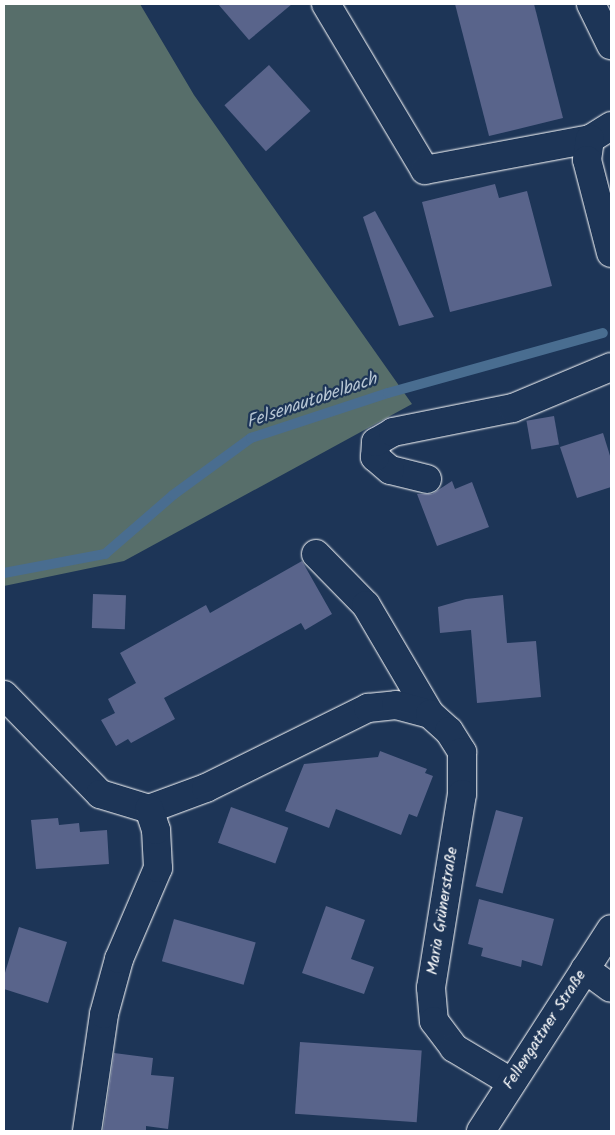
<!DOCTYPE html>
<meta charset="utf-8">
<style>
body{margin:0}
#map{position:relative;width:615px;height:1135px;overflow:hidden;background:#1d3557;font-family:Kalam,sans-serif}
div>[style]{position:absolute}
.green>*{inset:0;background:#576e6a}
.stream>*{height:10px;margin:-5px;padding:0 5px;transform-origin:5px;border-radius:5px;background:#496d90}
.building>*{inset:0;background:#59648b;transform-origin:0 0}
.roads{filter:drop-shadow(0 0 1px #fff) drop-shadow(0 0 1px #fff)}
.minor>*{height:28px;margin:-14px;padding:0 14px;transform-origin:14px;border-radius:14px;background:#1d3557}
span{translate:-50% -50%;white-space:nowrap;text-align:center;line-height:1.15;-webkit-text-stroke:4.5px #1d3557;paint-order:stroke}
.street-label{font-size:16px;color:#fff}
.water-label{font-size:18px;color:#b6c5d3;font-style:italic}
.frame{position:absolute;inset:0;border:5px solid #fff;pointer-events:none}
</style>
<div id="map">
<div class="green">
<i style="clip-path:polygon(4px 4px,140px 4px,194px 95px,412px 404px,124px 561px,4px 586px)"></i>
</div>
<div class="stream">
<i style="left:4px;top:573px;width:103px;rotate:-10.7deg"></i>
<i style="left:105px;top:554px;width:90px;rotate:-40.9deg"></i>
<i style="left:173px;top:495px;width:97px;rotate:-36.2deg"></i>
<i style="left:251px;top:438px;width:144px;rotate:-18.2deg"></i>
<i style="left:388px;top:393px;width:223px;rotate:-15.6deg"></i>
</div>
<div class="building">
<i style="clip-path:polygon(218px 4px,292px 4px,249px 40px)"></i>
<i style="clip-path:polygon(455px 4px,534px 4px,563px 118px,489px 136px)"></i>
<i style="left:269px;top:65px;width:62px;height:60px;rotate:48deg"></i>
<i style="clip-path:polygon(495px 184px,499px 198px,527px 191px,552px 286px,450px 312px,422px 202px)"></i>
<i style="clip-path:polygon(375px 211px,434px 317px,399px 326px,363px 217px)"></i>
<i style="left:554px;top:416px;width:29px;height:28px;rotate:80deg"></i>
<i style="clip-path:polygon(603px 433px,611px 459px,611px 487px,577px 498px,560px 447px)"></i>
<i style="clip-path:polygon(452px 481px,455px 489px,472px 482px,489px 527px,437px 546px,417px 494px,432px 494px)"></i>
<i style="clip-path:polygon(302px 561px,332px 614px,305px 630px,301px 623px,164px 698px,175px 719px,131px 743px,128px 739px,116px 746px,101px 720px,115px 713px,108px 699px,136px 683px,120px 653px,206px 605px,210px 613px)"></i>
<i style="left:93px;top:594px;width:33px;height:34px;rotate:2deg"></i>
<i style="clip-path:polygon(503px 595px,507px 643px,536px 641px,541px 697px,477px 703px,471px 630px,440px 633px,438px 607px,466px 599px)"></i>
<i style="clip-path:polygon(380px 751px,427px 769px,425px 773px,433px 776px,417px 817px,409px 814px,401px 835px,336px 809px,329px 828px,285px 811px,304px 764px,378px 757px)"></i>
<i style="left:231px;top:807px;width:61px;height:38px;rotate:20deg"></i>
<i style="left:496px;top:810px;width:28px;height:79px;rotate:15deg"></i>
<i style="clip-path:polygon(58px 818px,59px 825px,79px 823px,80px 832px,107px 830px,109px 864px,36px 869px,31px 820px)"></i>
<i style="clip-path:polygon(479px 899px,554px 919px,542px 966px,522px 960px,521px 967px,481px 956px,483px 948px,468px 944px)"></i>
<i style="clip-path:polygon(326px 906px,365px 920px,351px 959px,374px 967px,364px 994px,302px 973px)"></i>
<i style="left:174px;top:919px;width:85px;height:44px;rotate:16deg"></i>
<i style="clip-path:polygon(19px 927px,67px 942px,48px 1003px,4px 989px,4px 976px)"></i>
<i style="left:300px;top:1042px;width:122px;height:72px;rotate:4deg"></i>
<i style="clip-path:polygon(114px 1053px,153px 1058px,151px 1075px,174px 1077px,168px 1129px,146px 1126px,146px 1131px,103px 1131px)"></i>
</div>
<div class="roads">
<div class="minor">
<i style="left:326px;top:4px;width:193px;rotate:59.2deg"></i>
<i style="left:425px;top:170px;width:168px;rotate:-10.6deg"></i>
<i style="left:591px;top:4px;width:46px;rotate:64deg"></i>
<i style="left:611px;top:126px;width:25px;rotate:148deg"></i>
<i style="left:590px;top:139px;width:21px;rotate:98deg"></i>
<i style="left:587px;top:160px;width:96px;rotate:75.5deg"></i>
<i style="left:427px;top:479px;width:38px;rotate:-166deg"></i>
<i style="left:390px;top:470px;width:20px;rotate:-139deg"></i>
<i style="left:375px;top:457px;width:15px;rotate:-86deg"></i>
<i style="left:376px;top:442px;width:20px;rotate:-30deg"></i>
<i style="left:393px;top:432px;width:122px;rotate:-11.3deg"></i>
<i style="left:513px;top:408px;width:106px;rotate:-22.7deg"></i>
<i style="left:316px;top:554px;width:71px;rotate:45.6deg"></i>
<i style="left:366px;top:605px;width:126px;rotate:59.6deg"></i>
<i style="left:4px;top:695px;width:138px;rotate:45.9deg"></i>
<i style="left:100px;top:794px;width:51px;rotate:17deg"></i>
<i style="left:149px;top:809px;width:61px;rotate:-20.2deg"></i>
<i style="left:206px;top:788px;width:181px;rotate:-26.3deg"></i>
<i style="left:368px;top:708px;width:28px;rotate:-6deg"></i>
<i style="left:396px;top:705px;width:35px;rotate:15deg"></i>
<i style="left:430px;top:714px;width:25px;rotate:42deg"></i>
<i style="left:449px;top:731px;width:25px;rotate:58deg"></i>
<i style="left:462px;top:752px;width:42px;rotate:90deg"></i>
<i style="left:462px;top:794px;width:196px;rotate:99.1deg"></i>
<i style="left:431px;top:988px;width:33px;rotate:85deg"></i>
<i style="left:434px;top:1021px;width:34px;rotate:53deg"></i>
<i style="left:454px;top:1048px;width:66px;rotate:30.8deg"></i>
<i style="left:585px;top:969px;width:32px;rotate:36deg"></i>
<i style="left:87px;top:1131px;width:118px;rotate:-81.7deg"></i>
<i style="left:104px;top:1014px;width:57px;rotate:-74.7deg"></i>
<i style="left:119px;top:959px;width:99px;rotate:-66.8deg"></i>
<i style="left:158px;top:868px;width:38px;rotate:-93deg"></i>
<i style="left:156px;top:830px;width:22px;rotate:-108deg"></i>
<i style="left:481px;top:1131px;width:240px;rotate:-57.2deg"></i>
</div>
</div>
<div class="street-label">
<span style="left:443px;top:911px;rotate:-81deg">Maria Grünerstraße</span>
<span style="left:545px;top:1030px;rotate:-57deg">Fellengattner Straße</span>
</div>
<div class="water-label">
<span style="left:312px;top:402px;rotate:-19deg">Felsenautobelbach</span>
</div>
<div class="frame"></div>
</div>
